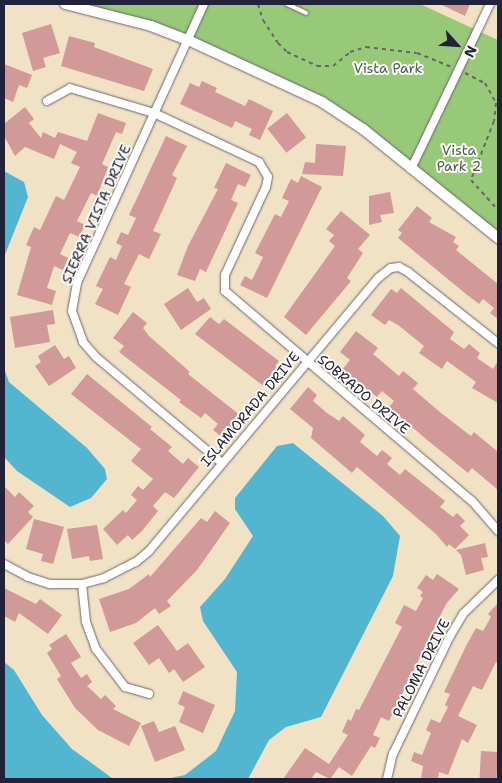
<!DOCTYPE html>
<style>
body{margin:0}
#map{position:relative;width:502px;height:783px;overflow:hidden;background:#f1e2c5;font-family:"Shantell Sans",sans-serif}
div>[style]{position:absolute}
.green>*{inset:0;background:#98c978}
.water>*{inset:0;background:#52b6d1}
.building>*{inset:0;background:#d19997;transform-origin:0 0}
.path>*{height:2px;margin-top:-1px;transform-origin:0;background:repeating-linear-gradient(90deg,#6a656b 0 4px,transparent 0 8px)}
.roads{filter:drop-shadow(0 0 1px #6a656b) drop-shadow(0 0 1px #6a656b)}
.service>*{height:4px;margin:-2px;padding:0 2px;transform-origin:2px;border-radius:2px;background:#fff}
.minor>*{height:8px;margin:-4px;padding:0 4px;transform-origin:4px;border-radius:4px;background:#fff}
.tertiary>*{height:10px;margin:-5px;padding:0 5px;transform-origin:5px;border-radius:5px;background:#fff}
span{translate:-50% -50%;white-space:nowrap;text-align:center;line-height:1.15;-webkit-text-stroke:4px #fdfcf7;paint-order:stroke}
.park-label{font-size:14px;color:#4b5c50}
.street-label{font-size:14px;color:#22223b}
.frame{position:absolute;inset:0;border:5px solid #22223b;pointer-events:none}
.north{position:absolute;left:432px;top:20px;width:50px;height:50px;-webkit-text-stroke:4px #fdfcf7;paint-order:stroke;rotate:116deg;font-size:14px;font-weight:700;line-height:20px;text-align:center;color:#22223b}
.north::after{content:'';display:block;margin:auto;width:18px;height:22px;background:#22223b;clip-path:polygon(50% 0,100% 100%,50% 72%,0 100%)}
</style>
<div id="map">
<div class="green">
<i style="clip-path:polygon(65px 4px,420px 4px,498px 40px,498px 238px,322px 102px,188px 40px)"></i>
</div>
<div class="water">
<i style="clip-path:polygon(4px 171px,24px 182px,28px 197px,4px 257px)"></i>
<i style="clip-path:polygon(4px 368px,9px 382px,87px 448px,105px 469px,107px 479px,91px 498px,70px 507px,17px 471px,4px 457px)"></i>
<i style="clip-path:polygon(293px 443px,383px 516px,400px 536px,393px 576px,321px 717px,286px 727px,269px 740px,248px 779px,166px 779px,185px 775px,216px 751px,235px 711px,237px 672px,203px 621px,200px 607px,225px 579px,253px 536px,235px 509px,235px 498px,277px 446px)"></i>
<i style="clip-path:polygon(4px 662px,14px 670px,42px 715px,72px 749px,112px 778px,120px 779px,4px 779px)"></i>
</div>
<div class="building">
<i style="clip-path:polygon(440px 4px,470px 4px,465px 16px)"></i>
<i style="clip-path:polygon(51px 24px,60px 53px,43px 58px,46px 67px,33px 71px,22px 33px)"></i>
<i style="clip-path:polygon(69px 36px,95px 43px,94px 47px,153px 69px,144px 91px,61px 66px)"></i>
<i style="clip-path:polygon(4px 64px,32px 75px,27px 88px,19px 85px,13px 102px,4px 98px)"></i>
<i style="clip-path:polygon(202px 81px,217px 88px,215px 92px,245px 106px,249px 99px,273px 111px,260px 140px,249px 135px,252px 129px,235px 121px,232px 128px,180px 104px,190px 83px,199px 87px)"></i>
<i style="clip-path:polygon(25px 107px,34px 119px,29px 123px,41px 138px,43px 132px,55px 138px,58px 132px,87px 141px,98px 113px,126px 123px,122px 134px,116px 132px,102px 164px,108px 167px,97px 196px,91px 193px,77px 221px,85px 225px,79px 237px,70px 233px,60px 254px,68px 258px,63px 270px,54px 266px,47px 288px,56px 291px,52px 305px,17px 295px,31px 247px,26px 245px,34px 227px,40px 230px,56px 196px,64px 200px,80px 167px,71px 163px,77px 152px,60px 144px,54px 159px,25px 147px,15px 156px,4px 136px,4px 124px)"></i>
<i style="left:287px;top:113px;width:31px;height:25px;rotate:52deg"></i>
<i style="clip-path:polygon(166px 136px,187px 146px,172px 175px,177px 178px,153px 231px,161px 234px,149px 259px,139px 254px,124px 284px,131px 287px,118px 315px,95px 304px,103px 289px,96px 286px,110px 257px,116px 260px,122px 246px,116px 243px,121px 232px,128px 235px,136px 218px,129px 215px)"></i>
<i style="clip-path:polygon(316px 144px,346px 146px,343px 176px,302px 174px,305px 162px,315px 163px)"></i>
<i style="clip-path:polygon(226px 163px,251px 175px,245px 187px,238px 184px,231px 200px,238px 203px,206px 272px,200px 269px,195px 281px,177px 275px,188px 246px,218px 189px,214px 188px)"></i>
<i style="clip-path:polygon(301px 176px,322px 187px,267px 298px,240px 285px,245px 276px,252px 280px,263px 257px,255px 253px,275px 214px,281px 217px,289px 201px,282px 198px,291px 179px,298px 183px)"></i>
<i style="clip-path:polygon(390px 192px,394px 213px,380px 215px,382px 222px,369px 225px,369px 196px)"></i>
<i style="clip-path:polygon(417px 206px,432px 218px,429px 222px,456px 237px,453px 242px,459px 246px,456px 250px,498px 284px,498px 319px,490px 313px,494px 308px,483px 299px,479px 304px,466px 294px,398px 238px,402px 233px,398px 230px)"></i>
<i style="clip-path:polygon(341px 211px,370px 235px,358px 249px,363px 253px,347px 278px,351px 281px,306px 335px,284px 317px,335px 246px,329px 241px,334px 235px,326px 229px)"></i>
<i style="clip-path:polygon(188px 288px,197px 302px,204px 298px,211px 309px,181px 330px,164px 304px)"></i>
<i style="clip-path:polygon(401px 288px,454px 332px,450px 339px,464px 349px,469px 344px,480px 353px,477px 358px,493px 369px,498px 361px,498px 403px,472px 388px,476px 382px,447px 361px,442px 369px,419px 353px,424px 346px,398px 325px,389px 320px,385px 325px,371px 315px,391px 289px,397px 293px)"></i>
<i style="clip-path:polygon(53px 310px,55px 324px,47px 325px,50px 342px,15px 348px,10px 317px)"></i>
<i style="clip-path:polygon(133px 312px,147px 323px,143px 328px,149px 336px,190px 372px,188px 374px,241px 416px,223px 438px,213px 430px,218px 424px,205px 413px,201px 418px,179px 402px,181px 400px,119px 352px,124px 346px,113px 338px)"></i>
<i style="clip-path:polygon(210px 317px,219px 324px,224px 319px,279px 361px,275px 366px,280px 369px,265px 387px,195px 334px)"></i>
<i style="clip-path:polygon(356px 331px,378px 348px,373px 354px,399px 376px,403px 371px,418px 383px,413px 389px,441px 413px,471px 436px,474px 432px,498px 452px,498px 490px,472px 468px,468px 473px,426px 439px,389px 407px,394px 401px,382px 391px,377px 397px,342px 370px,350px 360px,340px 352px)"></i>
<i style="clip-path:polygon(55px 345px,64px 359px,69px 356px,76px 368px,49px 386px,35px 366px,41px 362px,38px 356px)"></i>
<i style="clip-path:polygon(87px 374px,152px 427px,150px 429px,172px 447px,168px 451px,183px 464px,188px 458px,199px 467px,174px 498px,165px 492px,153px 506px,158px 511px,142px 531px,132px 540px,128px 535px,117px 545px,103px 529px,123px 510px,126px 513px,137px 500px,131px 495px,138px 486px,143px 490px,153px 479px,131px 461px,141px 449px,71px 394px)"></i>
<i style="clip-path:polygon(308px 387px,317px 395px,313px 401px,327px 413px,339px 421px,343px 416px,365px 435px,360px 442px,377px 456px,382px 450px,392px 458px,387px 464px,400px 475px,405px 469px,445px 501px,440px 507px,453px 517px,457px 513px,465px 521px,460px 526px,469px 535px,455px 549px,449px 544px,447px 547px,436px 534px,357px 467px,352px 473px,311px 438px,313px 428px,290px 409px)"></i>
<i style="clip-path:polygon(4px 486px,15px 497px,19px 492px,34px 506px,28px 512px,33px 517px,8px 544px,4px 540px)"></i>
<i style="clip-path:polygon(215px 511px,230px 523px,197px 570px,167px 601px,171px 606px,159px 614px,155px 608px,136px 623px,110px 632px,99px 599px,129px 589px,149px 574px,150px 577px,201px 518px,207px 522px)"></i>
<i style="clip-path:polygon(34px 519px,64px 527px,53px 564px,41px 561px,43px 554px,26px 549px)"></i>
<i style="clip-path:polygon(97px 525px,103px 559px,90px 561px,89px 556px,72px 559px,67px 529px)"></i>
<i style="clip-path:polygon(485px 543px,488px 557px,481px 558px,484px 570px,466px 575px,461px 555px,456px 550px)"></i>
<i style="clip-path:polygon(437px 574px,459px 589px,446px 604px,389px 721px,381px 717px,373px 735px,380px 738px,375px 748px,371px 746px,352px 776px,339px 767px,330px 779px,316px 772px,311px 779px,283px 779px,305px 748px,329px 764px,348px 735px,342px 732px,348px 719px,351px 721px,356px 709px,359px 710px,402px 627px,395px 623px,404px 605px,416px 611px,423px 598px,420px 596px,423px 592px,417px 588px,426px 575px,433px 580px)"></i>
<i style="clip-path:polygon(4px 588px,36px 604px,40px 599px,62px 615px,48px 634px,19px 613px,15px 622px,4px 616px)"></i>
<i style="clip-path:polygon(498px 603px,498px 663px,496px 662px,482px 690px,473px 686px,458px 716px,477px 725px,468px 743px,462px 739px,448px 775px,439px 772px,438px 779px,421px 779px,423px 766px,411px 761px,414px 752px,422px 755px,431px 733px,426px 730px,431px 719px,440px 723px,448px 707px,445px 705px,450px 694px,444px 692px,466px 646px,476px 628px,483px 631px,491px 617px,488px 614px)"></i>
<i style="clip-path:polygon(158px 625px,177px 651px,188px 643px,205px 667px,183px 682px,174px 669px,169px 673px,159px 658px,149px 665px,133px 643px)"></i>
<i style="clip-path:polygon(66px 634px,81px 657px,71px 663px,81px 678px,87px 674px,92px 682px,87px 686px,101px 699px,105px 695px,116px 706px,113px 709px,141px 723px,129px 746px,98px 730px,75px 708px,57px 679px,61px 676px,47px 653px,52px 649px,49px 645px)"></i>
<i style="clip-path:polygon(183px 691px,215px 705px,203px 733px,179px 722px,185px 707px,178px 704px)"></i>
<i style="clip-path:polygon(154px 721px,159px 732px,175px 726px,185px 750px,155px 762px,141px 726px)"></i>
<i style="left:481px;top:751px;width:17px;height:27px;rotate:3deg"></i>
</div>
<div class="path">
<i style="left:258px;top:4px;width:17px;rotate:73deg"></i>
<i style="left:263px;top:20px;width:27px;rotate:57deg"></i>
<i style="left:278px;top:43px;width:13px;rotate:45deg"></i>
<i style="left:287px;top:52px;width:33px;rotate:25deg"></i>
<i style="left:317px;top:66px;width:16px"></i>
<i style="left:333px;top:66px;width:22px;rotate:-39deg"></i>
<i style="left:350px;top:52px;width:17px;rotate:-17deg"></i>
<i style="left:366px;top:47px;width:51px;rotate:6.7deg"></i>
<i style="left:417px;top:53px;width:38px;rotate:22deg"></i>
<i style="left:465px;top:73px;width:22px;rotate:27deg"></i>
<i style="left:485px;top:83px;width:23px;rotate:61deg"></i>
<i style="left:496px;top:103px;width:18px;rotate:96deg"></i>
<i style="left:494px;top:121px;width:63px;rotate:111.3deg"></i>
<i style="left:471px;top:180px;width:40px;rotate:48deg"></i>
</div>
<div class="roads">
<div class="service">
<i style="left:287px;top:4px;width:21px;rotate:25deg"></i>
</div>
<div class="minor">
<i style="left:204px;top:4px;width:307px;rotate:114.5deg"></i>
<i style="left:77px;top:283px;width:28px;rotate:100deg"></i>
<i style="left:72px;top:311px;width:33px;rotate:70deg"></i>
<i style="left:83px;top:342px;width:20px;rotate:49deg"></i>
<i style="left:96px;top:357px;width:165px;rotate:40.1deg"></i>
<i style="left:47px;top:101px;width:26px;rotate:-29deg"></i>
<i style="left:70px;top:88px;width:88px;rotate:16.6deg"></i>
<i style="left:154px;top:113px;width:116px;rotate:25deg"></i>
<i style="left:259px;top:162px;width:17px;rotate:59deg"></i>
<i style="left:268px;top:177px;width:10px;rotate:101deg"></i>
<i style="left:266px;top:187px;width:97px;rotate:115deg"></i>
<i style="left:225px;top:275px;width:16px;rotate:90deg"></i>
<i style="left:225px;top:291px;width:324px;rotate:40.4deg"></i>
<i style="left:472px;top:501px;width:40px;rotate:49deg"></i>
<i style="left:411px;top:169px;width:183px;rotate:-64.4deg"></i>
<i style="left:4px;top:564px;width:27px;rotate:28deg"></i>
<i style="left:28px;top:577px;width:23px;rotate:18deg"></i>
<i style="left:50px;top:584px;width:32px"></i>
<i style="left:82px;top:584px;width:23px;rotate:-15deg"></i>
<i style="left:104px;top:578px;width:36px;rotate:-27deg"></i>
<i style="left:136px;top:562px;width:17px;rotate:-40deg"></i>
<i style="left:149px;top:551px;width:356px;rotate:-50deg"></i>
<i style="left:378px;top:278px;width:16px;rotate:-38deg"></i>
<i style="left:391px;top:268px;width:8px;rotate:-7deg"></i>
<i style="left:399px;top:267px;width:10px;rotate:29deg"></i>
<i style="left:408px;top:272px;width:115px;rotate:38.3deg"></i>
<i style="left:82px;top:584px;width:38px;rotate:84deg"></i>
<i style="left:86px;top:622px;width:29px;rotate:70deg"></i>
<i style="left:96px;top:649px;width:48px;rotate:52.7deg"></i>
<i style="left:125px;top:687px;width:25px;rotate:16deg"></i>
<i style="left:387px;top:779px;width:26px;rotate:-77deg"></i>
<i style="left:393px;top:754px;width:131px;rotate:-64.2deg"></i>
<i style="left:450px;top:636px;width:26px;rotate:-59deg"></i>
<i style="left:463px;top:614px;width:49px;rotate:-44.2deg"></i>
</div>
<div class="tertiary">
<i style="left:65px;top:4px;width:89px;rotate:14.3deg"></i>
<i style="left:151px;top:26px;width:40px;rotate:21deg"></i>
<i style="left:188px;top:40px;width:148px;rotate:24.8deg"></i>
<i style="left:322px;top:102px;width:49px;rotate:33.4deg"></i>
<i style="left:363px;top:129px;width:174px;rotate:38.9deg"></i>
</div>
</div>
<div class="park-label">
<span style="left:388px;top:68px">Vista Park</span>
<span style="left:459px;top:158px">Vista<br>Park 2</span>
</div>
<div class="street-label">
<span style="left:96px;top:214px;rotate:-66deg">SIERRA VISTA DRIVE</span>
<span style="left:364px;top:394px;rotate:40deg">SOBRADO DRIVE</span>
<span style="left:250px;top:409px;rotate:-50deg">ISLAMORADA DRIVE</span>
<span style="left:421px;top:668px;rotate:-63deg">PALOMA DRIVE</span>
</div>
<div class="frame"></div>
<div class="north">N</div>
</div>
